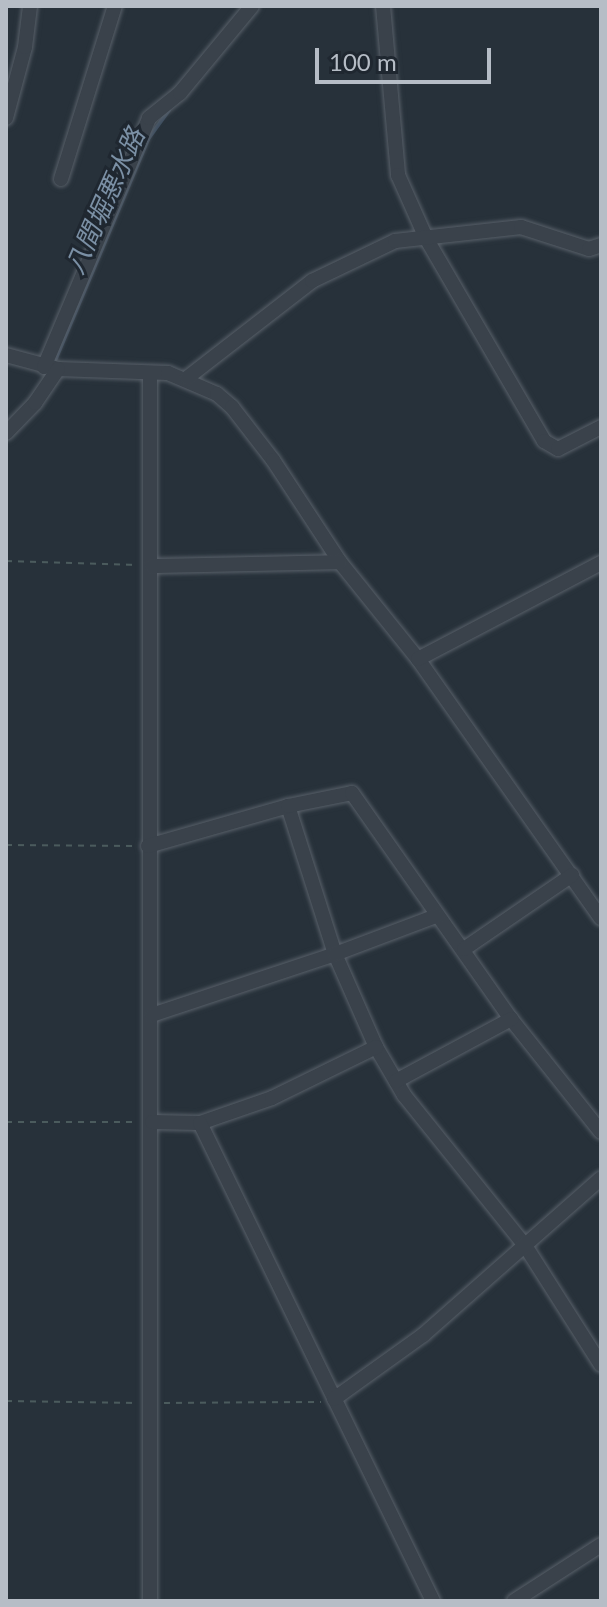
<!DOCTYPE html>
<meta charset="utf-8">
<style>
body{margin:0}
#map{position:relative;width:607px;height:1607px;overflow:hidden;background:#27313a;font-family:Lato,"Noto Sans JP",sans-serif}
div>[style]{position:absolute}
.stream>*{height:4px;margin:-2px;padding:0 2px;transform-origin:2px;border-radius:2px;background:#3f4f61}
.path>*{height:2px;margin-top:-1px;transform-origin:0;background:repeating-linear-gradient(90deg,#4b5b5d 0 6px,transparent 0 12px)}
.roads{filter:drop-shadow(0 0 2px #586069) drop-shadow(0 0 2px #586069)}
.minor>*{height:14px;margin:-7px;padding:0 7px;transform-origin:7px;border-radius:7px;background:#3a424b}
span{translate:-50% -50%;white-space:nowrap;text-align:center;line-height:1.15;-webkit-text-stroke:6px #1f2730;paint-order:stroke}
.water-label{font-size:26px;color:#7b90a5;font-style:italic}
.frame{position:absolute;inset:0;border:8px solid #b6bdc6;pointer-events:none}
.scale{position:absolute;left:315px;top:48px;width:176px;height:36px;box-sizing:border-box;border:4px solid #b6bdc6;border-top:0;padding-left:10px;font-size:24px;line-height:28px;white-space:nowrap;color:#b6bdc6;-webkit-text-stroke:6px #1f2730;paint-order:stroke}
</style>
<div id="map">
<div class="stream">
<i style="left:54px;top:363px;width:243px;rotate:-67.2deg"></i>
<i style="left:148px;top:139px;width:36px;rotate:-54deg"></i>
</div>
<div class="path">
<i style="left:6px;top:561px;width:132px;rotate:1.7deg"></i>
<i style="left:6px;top:845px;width:129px;rotate:0.4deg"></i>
<i style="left:6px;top:1122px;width:132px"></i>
<i style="left:6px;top:1401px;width:132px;rotate:0.9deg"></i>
<i style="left:164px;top:1403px;width:157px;rotate:-0.4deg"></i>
</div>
<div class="roads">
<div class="minor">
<i style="left:383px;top:6px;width:170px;rotate:84.9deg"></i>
<i style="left:398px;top:175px;width:69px;rotate:66deg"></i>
<i style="left:426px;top:238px;width:235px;rotate:59.8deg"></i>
<i style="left:544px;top:441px;width:16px;rotate:30deg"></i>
<i style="left:558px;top:449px;width:48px;rotate:-27.1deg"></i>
<i style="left:6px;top:118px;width:73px;rotate:-75deg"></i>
<i style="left:25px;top:47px;width:41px;rotate:-83deg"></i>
<i style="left:61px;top:179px;width:181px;rotate:-72.7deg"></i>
<i style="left:6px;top:355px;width:54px;rotate:15.1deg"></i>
<i style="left:58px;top:369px;width:110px;rotate:2.1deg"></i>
<i style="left:168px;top:373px;width:53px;rotate:23.2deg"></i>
<i style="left:217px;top:394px;width:20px;rotate:41deg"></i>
<i style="left:232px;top:407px;width:67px;rotate:52.3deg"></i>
<i style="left:273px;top:460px;width:122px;rotate:56.7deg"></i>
<i style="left:340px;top:562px;width:124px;rotate:51.2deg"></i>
<i style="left:418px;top:659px;width:317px;rotate:54.8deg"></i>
<i style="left:44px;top:367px;width:270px;rotate:-67.1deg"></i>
<i style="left:149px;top:118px;width:40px;rotate:-39deg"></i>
<i style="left:180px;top:93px;width:113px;rotate:-50.4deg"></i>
<i style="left:150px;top:373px;width:1228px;rotate:90deg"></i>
<i style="left:187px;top:378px;width:158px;rotate:-37.8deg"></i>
<i style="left:312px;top:281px;width:92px;rotate:-25.7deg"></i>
<i style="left:395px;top:241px;width:127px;rotate:-6.3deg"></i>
<i style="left:521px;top:227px;width:71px;rotate:17.9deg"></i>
<i style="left:589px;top:249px;width:13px;rotate:-18deg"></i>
<i style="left:6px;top:433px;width:42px;rotate:-46deg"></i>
<i style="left:35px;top:403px;width:41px;rotate:-55.9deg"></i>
<i style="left:152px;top:566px;width:188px;rotate:-1.2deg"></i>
<i style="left:418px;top:659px;width:207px;rotate:-27.7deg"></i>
<i style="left:288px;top:806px;width:155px;rotate:72.4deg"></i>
<i style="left:335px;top:954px;width:102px;rotate:66.2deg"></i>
<i style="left:376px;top:1047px;width:56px;rotate:59.7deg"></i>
<i style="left:404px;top:1095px;width:191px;rotate:51.2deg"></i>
<i style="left:524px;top:1244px;width:143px;rotate:57.5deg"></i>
<i style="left:148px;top:846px;width:146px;rotate:-15.9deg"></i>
<i style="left:288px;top:806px;width:65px;rotate:-11.5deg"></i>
<i style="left:352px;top:793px;width:276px;rotate:54.9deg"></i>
<i style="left:511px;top:1019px;width:144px;rotate:51.5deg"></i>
<i style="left:464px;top:949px;width:131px;rotate:-34.4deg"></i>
<i style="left:152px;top:1015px;width:193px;rotate:-18.4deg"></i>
<i style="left:335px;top:954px;width:108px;rotate:-20.6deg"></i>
<i style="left:396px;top:1081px;width:131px;rotate:-28.3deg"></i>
<i style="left:152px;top:1122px;width:48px;rotate:1.2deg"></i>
<i style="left:200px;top:1123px;width:76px;rotate:-19.1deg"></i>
<i style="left:272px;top:1098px;width:116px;rotate:-26.1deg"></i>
<i style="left:200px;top:1123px;width:532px;rotate:64.01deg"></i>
<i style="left:334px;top:1399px;width:110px;rotate:-35.7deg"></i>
<i style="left:423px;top:1335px;width:237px;rotate:-41.4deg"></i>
<i style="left:514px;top:1601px;width:103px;rotate:-32.8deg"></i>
</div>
</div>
<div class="water-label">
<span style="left:105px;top:201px;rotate:-66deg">八間堀悪水路</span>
</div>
<div class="frame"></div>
<div class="scale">100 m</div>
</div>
